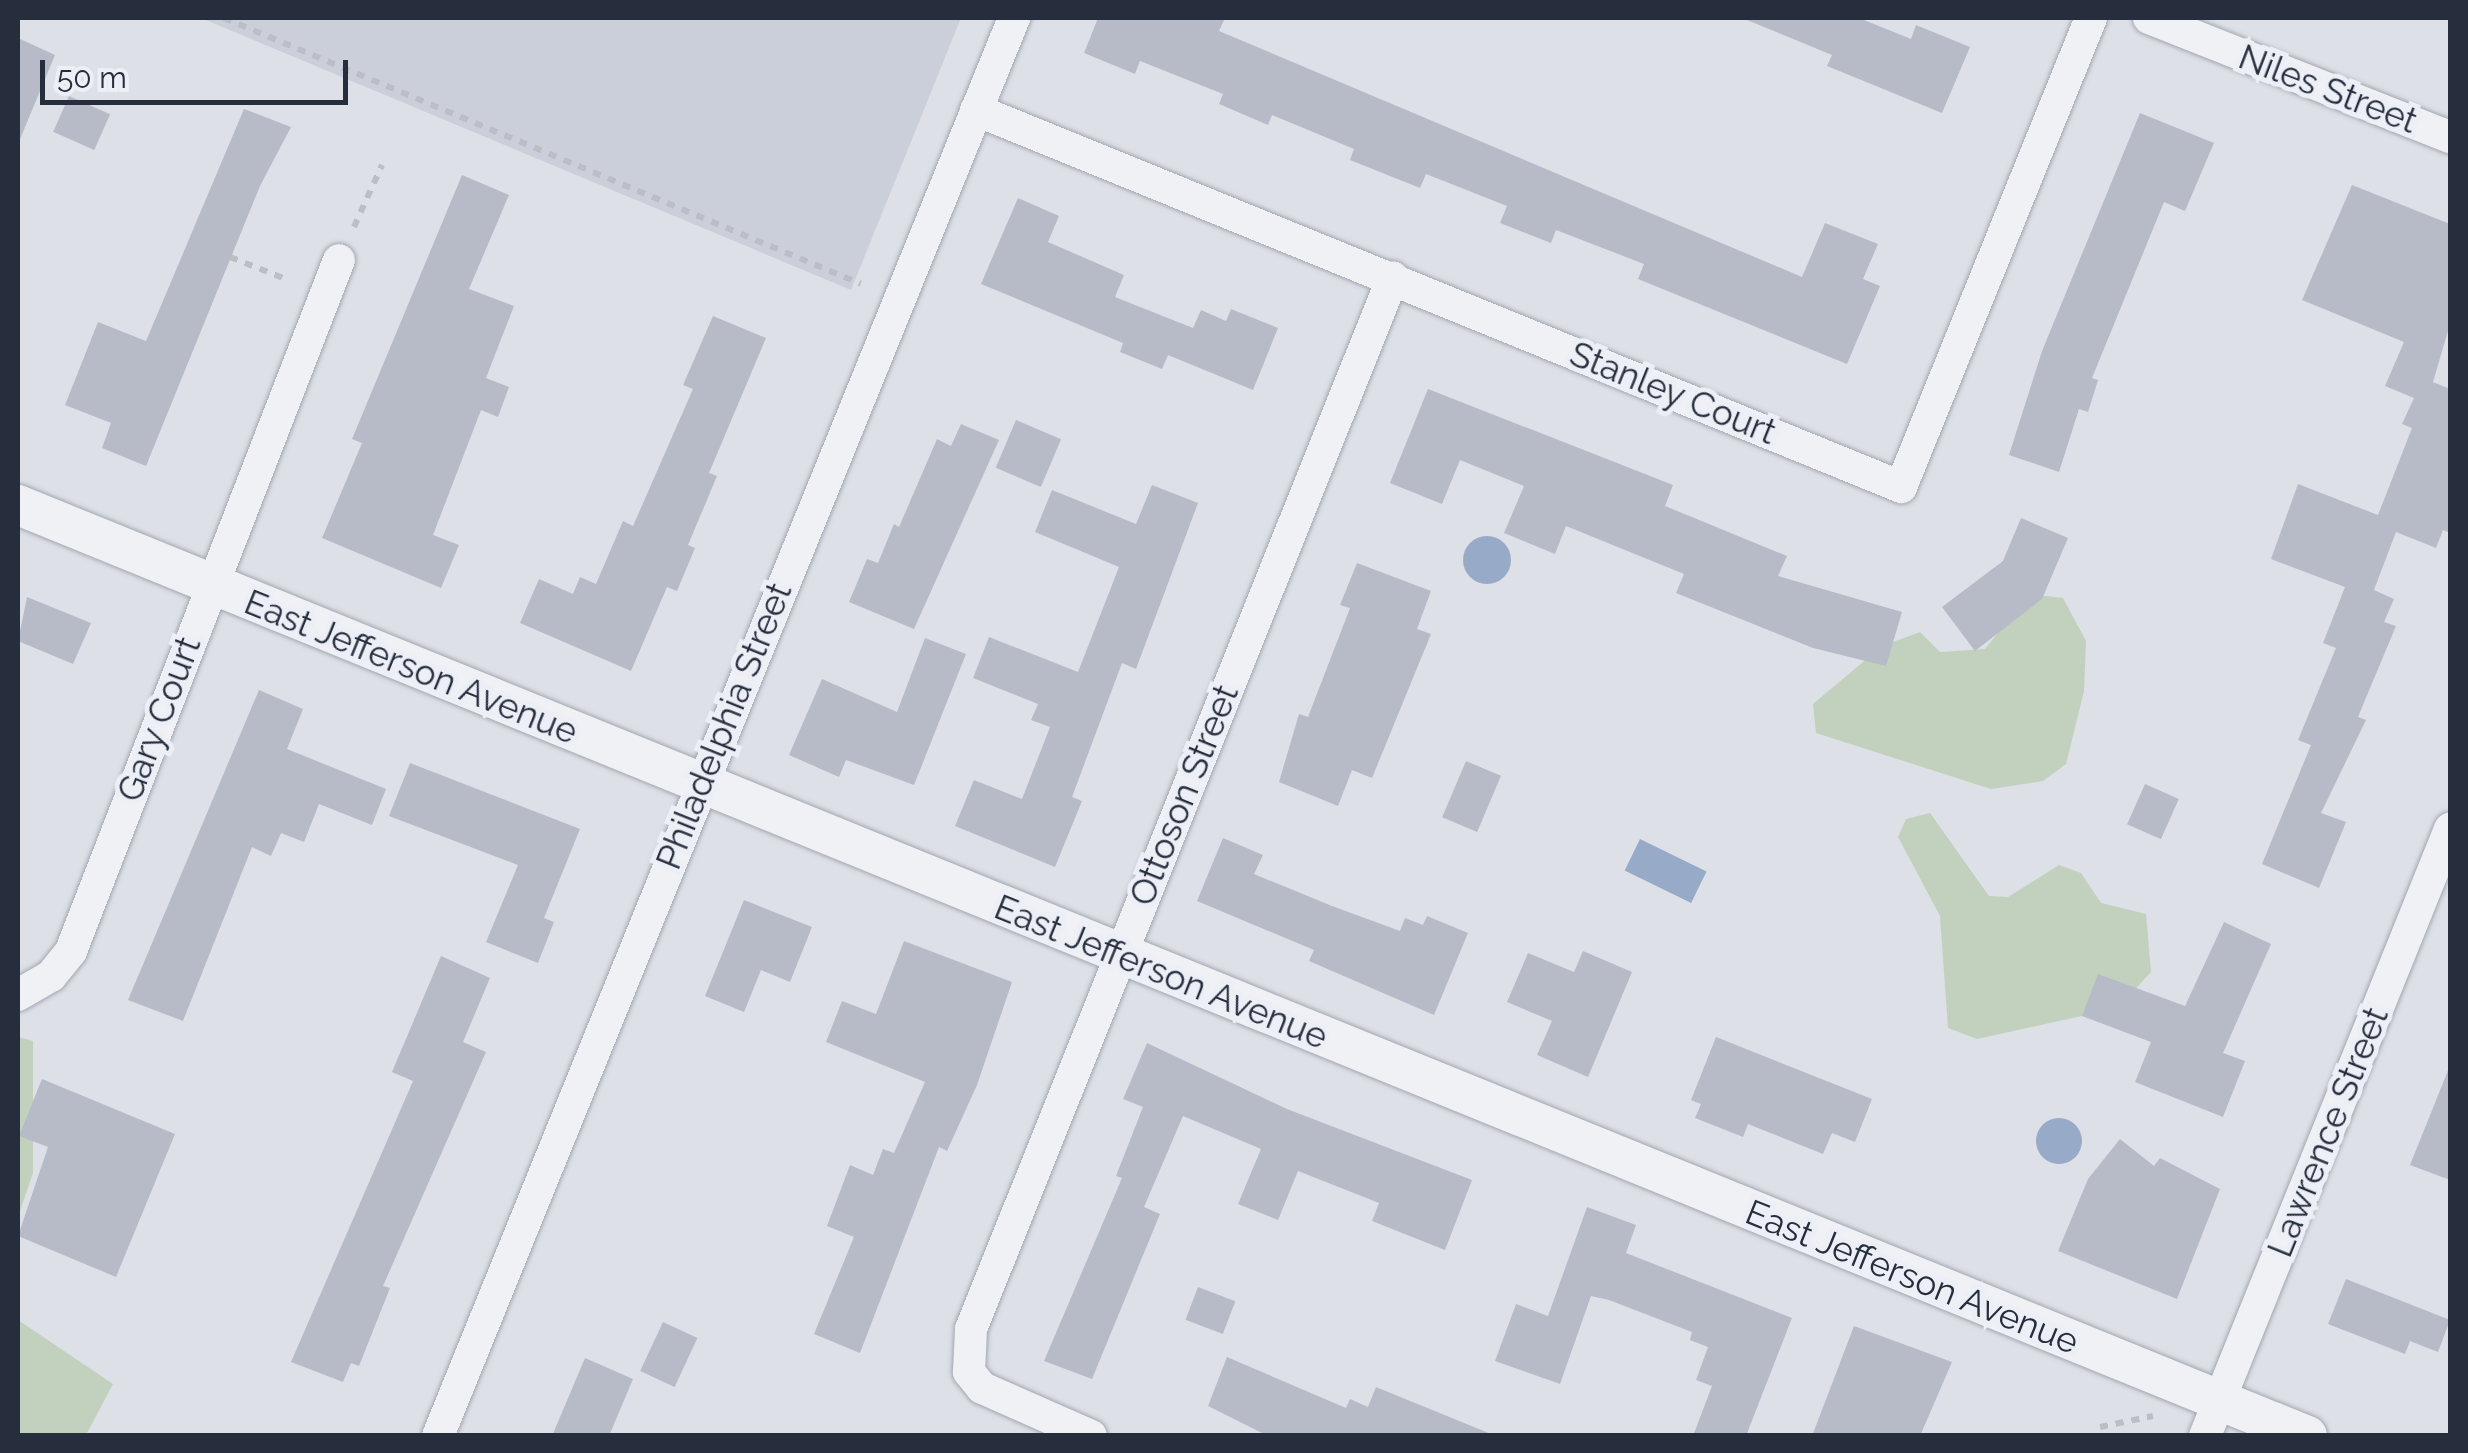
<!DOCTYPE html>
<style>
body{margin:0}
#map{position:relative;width:2468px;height:1453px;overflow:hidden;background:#dde0e7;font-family:Raleway,sans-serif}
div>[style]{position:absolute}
.built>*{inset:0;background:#cbcfd9}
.green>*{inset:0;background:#c1d1be}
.water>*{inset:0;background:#97aac7;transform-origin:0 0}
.round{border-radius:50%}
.building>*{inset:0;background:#b7bbc7;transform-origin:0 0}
.path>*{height:6px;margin-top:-3px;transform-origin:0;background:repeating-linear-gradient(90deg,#bbbec5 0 8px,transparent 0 16px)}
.roads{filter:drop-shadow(0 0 2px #a2a7b1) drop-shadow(0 0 2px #a2a7b1)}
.minor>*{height:32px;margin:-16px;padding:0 16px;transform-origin:16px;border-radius:16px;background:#eff1f5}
.tertiary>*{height:40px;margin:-20px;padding:0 20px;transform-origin:20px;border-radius:20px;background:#eff1f5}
span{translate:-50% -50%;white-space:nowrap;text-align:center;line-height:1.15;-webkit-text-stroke:10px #eceff5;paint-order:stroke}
.street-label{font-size:35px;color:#262d3d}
.frame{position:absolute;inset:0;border:20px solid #262d3d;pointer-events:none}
.scale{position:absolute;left:40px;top:60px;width:308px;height:45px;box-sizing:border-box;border:5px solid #262d3d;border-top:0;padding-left:12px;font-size:30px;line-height:35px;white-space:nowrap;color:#262d3d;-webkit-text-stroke:8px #eceff5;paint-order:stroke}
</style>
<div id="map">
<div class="built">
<i style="clip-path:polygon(201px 18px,961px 18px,851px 290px)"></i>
</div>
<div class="green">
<i style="clip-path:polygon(2029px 594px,2063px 598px,2086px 641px,2084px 691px,2066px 764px,2043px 781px,1991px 789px,1816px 733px,1813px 704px,1882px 646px,1920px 632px,1940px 652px,1985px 649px)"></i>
<i style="clip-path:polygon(1930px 813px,1989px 896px,2008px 897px,2059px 865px,2081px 873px,2101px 903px,2146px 914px,2151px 972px,2118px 1008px,1977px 1039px,1948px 1028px,1940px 916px,1898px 837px,1906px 819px)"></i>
<i style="clip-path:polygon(18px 1037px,33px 1041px,33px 1173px,18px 1217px)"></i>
<i style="clip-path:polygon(18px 1320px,113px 1384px,86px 1435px,18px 1435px)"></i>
</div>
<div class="water">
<i class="round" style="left:1463px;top:536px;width:48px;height:48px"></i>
<i style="left:1640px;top:839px;width:74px;height:35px;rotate:26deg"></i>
<i class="round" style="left:2036px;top:1118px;width:46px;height:46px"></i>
</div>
<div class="building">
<i style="clip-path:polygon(1098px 18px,1225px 18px,1219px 31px,1802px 277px,1825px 223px,1878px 244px,1863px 279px,1880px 286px,1847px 364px,1638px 279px,1644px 264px,1556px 230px,1551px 243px,1500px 223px,1507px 206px,1426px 174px,1420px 188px,1350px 160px,1354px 149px,1272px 115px,1268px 125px,1219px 104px,1223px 94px,1140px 61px,1135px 74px,1084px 53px)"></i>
<i style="clip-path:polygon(1742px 18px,1859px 18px,1911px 39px,1916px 25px,1970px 47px,1942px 113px,1827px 66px,1832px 55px)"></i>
<i style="clip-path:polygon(18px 38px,55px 55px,18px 144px)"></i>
<i style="left:69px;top:96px;width:45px;height:39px;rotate:24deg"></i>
<i style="clip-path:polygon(244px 109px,291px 127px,260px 186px,146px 466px,102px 448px,111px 423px,65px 405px,98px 322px,146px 341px)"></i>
<i style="clip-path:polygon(2140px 113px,2214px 143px,2185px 211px,2164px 202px,2092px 378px,2098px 380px,2088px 412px,2079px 409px,2059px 472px,2009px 455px,2042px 351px)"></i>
<i style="clip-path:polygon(462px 175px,509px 195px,469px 289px,514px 306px,486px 378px,509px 387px,498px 417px,481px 410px,433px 535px,459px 545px,441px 588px,322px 538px,362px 443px,352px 439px)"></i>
<i style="clip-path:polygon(2352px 185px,2450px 224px,2450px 324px,2433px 382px,2450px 389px,2450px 533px,2443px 530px,2436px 548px,2396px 532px,2374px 590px,2394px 599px,2384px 622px,2396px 626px,2358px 717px,2366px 720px,2321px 813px,2346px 822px,2319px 888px,2262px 864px,2311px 745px,2298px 740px,2336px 648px,2323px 643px,2345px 587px,2271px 559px,2298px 484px,2378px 515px,2412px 428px,2402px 424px,2414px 398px,2385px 386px,2404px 342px,2302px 300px)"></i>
<i style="clip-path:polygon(1018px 198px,1059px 216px,1048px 242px,1124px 275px,1115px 297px,1193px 328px,1201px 310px,1226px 321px,1231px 309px,1278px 328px,1253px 390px,1168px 355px,1162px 369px,1120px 352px,1123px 343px,981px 284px)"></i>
<i style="clip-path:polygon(713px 316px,766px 338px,709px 473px,717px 476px,688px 545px,695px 548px,677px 591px,667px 587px,631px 671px,520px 623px,539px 579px,573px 594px,580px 577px,596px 584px,623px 521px,633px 526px,693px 389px,683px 385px)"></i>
<i style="clip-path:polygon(1428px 389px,1673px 485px,1665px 506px,1787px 556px,1778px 576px,1902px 612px,1886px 666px,1813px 648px,1676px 593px,1684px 574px,1566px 526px,1555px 554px,1504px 533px,1524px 486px,1460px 460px,1442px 504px,1390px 483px)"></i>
<i style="left:1016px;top:420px;width:49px;height:52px;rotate:23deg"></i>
<i style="clip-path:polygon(961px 424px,999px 440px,914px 629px,849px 602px,867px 559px,878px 563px,894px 524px,899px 527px,937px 439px,951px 446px)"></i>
<i style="clip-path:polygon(1152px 485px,1198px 503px,1136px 669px,1122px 663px,1072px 797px,1082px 801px,1055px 867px,955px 826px,974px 780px,1022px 799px,1050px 727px,1031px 720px,1038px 704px,973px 678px,989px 637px,1078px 672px,1119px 567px,1035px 532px,1052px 490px,1136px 524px)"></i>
<i style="clip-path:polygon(2021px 518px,2068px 538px,2042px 599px,1975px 651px,1942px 607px,2003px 561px)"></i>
<i style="clip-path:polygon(1357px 563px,1431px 591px,1417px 629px,1431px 634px,1372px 778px,1352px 770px,1338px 806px,1279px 782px,1299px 714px,1308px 717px,1350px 608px,1340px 605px)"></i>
<i style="clip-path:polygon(27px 597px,91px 623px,73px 664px,18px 641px)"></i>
<i style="clip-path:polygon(925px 638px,966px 654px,914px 785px,846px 760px,839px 777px,789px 755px,822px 679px,897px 712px)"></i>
<i style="clip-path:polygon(259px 690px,303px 709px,287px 749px,386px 789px,372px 825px,319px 804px,304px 842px,281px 833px,271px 856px,252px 847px,183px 1021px,128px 1000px)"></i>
<i style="left:1466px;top:761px;width:38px;height:61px;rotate:23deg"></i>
<i style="clip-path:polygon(410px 763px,580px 829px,544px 918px,554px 922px,538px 963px,486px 942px,518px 865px,389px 816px)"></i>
<i style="left:2145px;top:784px;width:37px;height:44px;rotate:24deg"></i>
<i style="clip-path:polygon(1223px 838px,1263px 855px,1254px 874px,1332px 906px,1400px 931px,1405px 918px,1423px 925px,1427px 916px,1468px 933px,1434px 1015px,1309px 961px,1314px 950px,1197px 901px)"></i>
<i style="clip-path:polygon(744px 900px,812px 927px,790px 982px,761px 970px,744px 1012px,705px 996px)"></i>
<i style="clip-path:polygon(2224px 922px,2271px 944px,2223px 1053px,2245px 1061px,2223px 1117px,2135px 1082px,2151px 1042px,2082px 1016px,2098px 974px,2185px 1006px)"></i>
<i style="clip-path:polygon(904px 941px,1012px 982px,977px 1085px,947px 1151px,939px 1147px,860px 1353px,814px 1334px,854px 1237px,827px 1226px,850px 1165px,873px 1175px,883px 1149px,894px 1153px,925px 1082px,826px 1042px,842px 1001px,876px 1014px)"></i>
<i style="clip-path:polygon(1583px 951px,1632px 972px,1588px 1077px,1537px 1055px,1552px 1021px,1507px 1002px,1528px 953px,1574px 972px)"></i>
<i style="clip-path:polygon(441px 956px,490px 978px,463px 1042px,486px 1052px,383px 1286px,390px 1288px,359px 1366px,351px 1363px,343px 1382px,291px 1362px,413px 1081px,392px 1072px)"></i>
<i style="clip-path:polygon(1716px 1037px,1872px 1099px,1855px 1142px,1832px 1133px,1823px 1154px,1748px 1124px,1743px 1137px,1695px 1118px,1701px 1104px,1691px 1100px)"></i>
<i style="clip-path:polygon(1147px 1043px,1287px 1109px,1472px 1180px,1445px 1250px,1372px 1221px,1379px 1203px,1298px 1171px,1278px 1220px,1238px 1204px,1261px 1149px,1183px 1116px,1144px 1207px,1160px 1214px,1092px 1379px,1044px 1361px,1122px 1178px,1116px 1176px,1143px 1107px,1123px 1099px)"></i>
<i style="clip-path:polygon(2449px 1068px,2450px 1068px,2450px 1180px,2410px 1165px)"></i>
<i style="clip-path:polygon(42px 1079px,175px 1134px,116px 1277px,18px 1236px,48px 1147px,19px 1136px)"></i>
<i style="clip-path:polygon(2120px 1139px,2154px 1166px,2160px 1158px,2220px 1189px,2177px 1299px,2058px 1251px,2088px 1179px)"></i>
<i style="clip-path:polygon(1587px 1207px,1636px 1225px,1626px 1253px,1792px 1318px,1746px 1436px,1693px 1436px,1712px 1386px,1696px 1380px,1708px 1347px,1690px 1340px,1692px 1332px,1609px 1300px,1591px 1296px,1560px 1384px,1495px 1361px,1516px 1304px,1548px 1316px)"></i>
<i style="clip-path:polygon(2346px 1279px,2450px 1320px,2438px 1352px,2410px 1341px,2405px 1354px,2328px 1324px)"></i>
<i style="left:1198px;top:1287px;width:40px;height:35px;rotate:21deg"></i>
<i style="left:663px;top:1322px;width:38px;height:54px;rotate:25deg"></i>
<i style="clip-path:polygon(1854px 1326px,1952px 1362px,1920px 1436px,1812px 1436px)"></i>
<i style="clip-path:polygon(1227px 1357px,1346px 1408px,1350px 1399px,1368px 1407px,1376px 1387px,1496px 1436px,1268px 1436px,1208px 1406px)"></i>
<i style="clip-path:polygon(585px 1358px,633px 1379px,609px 1436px,552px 1436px)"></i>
</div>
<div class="path">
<i style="left:224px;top:18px;width:690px;rotate:22.66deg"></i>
<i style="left:354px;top:227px;width:68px;rotate:-65.7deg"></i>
<i style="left:230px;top:257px;width:62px;rotate:21.6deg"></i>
<i style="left:2100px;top:1427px;width:54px;rotate:-11.7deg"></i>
</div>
<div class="roads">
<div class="minor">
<i style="left:2149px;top:18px;width:324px;rotate:21.6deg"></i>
<i style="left:976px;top:110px;width:999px;rotate:22.17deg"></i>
<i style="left:1901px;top:487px;width:506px;rotate:-67.95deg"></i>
<i style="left:18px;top:995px;width:38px;rotate:-30deg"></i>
<i style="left:51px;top:976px;width:32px;rotate:-51deg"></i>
<i style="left:71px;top:951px;width:741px;rotate:-68.8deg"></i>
<i style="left:438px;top:1436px;width:1531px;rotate:-67.89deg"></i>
<i style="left:1091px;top:1436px;width:119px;rotate:-156.2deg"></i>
<i style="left:982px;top:1388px;width:21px;rotate:-129deg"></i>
<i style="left:969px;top:1372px;width:43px;rotate:-87.3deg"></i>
<i style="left:971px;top:1329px;width:1133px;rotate:-68.14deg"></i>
<i style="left:2205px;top:1436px;width:655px;rotate:-68.02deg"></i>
</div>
<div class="tertiary">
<i style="left:18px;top:505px;width:2471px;rotate:22.13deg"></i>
</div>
</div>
<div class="street-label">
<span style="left:2328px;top:89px;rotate:21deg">Niles Street</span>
<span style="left:1673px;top:393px;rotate:22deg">Stanley Court</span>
<span style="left:411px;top:667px;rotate:22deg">East Jefferson Avenue</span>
<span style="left:159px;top:719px;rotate:-69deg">Gary Court</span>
<span style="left:724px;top:726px;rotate:-68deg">Philadelphia Street</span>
<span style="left:1184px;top:795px;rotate:-68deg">Ottoson Street</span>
<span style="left:1161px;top:972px;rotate:22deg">East Jefferson Avenue</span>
<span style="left:2328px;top:1132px;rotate:-68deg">Lawrence Street</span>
<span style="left:1912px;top:1277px;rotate:22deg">East Jefferson Avenue</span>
</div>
<div class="frame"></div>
<div class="scale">50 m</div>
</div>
